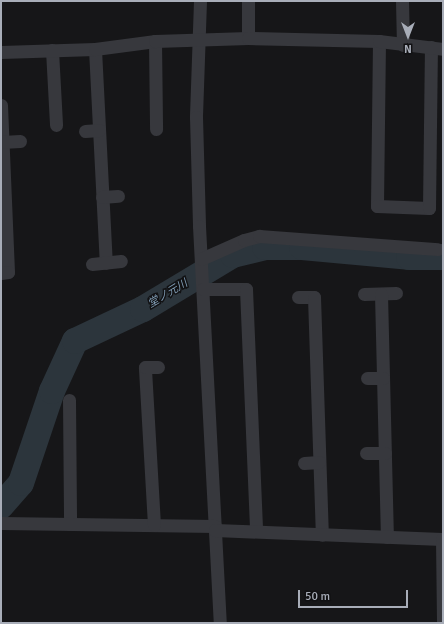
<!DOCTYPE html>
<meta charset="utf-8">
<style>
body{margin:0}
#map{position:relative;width:444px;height:624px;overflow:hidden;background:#161618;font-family:Signika,"Noto Sans JP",sans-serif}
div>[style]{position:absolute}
.river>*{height:26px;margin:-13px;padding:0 13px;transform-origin:13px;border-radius:13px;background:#2c353c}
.street>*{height:13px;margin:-6.5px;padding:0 6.5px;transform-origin:6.5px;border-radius:6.5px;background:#37383d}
span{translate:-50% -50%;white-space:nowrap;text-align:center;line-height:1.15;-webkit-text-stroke:3px #111113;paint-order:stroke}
.water-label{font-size:11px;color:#7f9bb3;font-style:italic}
.frame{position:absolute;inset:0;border:2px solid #a8adb8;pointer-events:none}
.north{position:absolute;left:388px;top:16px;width:40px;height:40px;-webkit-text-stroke:3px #111113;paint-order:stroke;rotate:180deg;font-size:11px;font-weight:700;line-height:16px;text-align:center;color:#a8adb8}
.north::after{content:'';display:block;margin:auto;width:14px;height:18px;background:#a8adb8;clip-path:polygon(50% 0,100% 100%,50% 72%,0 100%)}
.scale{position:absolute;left:298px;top:590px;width:110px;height:18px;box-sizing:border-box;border:2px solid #a8adb8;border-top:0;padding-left:5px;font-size:12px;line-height:14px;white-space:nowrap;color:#a8adb8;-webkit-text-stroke:3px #111113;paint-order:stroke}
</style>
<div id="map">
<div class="river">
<i style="left:1px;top:506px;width:30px;rotate:-49deg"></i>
<i style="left:21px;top:483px;width:97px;rotate:-71.4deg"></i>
<i style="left:52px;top:391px;width:55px;rotate:-65.3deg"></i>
<i style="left:75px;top:341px;width:75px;rotate:-25.2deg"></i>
<i style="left:143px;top:309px;width:105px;rotate:-31deg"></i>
<i style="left:233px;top:255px;width:33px;rotate:-14deg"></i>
<i style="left:265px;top:247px;width:37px"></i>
<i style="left:302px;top:247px;width:107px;rotate:5.3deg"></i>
<i style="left:409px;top:257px;width:34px"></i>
</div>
<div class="street">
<i style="left:200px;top:1px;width:116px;rotate:92deg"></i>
<i style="left:196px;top:117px;width:109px;rotate:88.4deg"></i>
<i style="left:199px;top:226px;width:398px;rotate:87deg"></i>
<i style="left:248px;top:1px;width:37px;rotate:90deg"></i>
<i style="left:402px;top:1px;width:44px;rotate:88.7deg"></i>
<i style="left:155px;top:41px;width:88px;rotate:89.3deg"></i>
<i style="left:379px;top:41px;width:165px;rotate:90.7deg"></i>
<i style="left:377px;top:206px;width:52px;rotate:2.2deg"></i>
<i style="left:429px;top:208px;width:161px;rotate:-89.3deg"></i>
<i style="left:95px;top:49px;width:214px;rotate:87.1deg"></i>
<i style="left:52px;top:50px;width:75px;rotate:86.9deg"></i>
<i style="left:1px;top:52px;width:94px;rotate:-1.8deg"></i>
<i style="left:95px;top:49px;width:61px;rotate:-7.6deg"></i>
<i style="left:155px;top:41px;width:93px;rotate:-1.8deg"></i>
<i style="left:248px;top:38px;width:131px;rotate:1.3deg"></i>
<i style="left:379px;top:41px;width:64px;rotate:7.1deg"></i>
<i style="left:1px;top:105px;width:167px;rotate:87.6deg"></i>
<i style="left:8px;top:272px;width:7px;rotate:172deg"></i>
<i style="left:85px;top:131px;width:14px;rotate:-4deg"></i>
<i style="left:2px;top:142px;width:18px;rotate:-3deg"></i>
<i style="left:102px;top:197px;width:16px;rotate:-4deg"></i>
<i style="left:201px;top:259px;width:47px;rotate:-23.8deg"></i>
<i style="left:244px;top:240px;width:16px;rotate:-15deg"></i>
<i style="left:259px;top:236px;width:179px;rotate:4.2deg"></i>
<i style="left:92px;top:264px;width:29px;rotate:-6deg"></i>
<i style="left:203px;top:289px;width:43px"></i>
<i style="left:246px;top:289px;width:242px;rotate:87.6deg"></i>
<i style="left:364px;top:294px;width:32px;rotate:-2deg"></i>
<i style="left:381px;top:294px;width:243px;rotate:88.6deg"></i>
<i style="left:298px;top:297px;width:16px"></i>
<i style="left:314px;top:297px;width:238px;rotate:88.1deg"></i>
<i style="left:367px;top:378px;width:16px"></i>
<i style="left:69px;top:400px;width:124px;rotate:89.5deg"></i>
<i style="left:366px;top:453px;width:19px"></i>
<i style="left:304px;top:463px;width:15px;rotate:-4deg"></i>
<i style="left:1px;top:523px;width:214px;rotate:0.8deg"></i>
<i style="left:154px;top:525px;width:158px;rotate:-93.3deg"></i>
<i style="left:145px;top:367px;width:13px"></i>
<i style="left:215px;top:530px;width:227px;rotate:2.3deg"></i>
<i style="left:442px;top:539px;width:84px;rotate:89.3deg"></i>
</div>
<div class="water-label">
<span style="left:168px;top:294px;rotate:-31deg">堂ノ元川</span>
</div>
<div class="frame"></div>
<div class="north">N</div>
<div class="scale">50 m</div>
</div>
